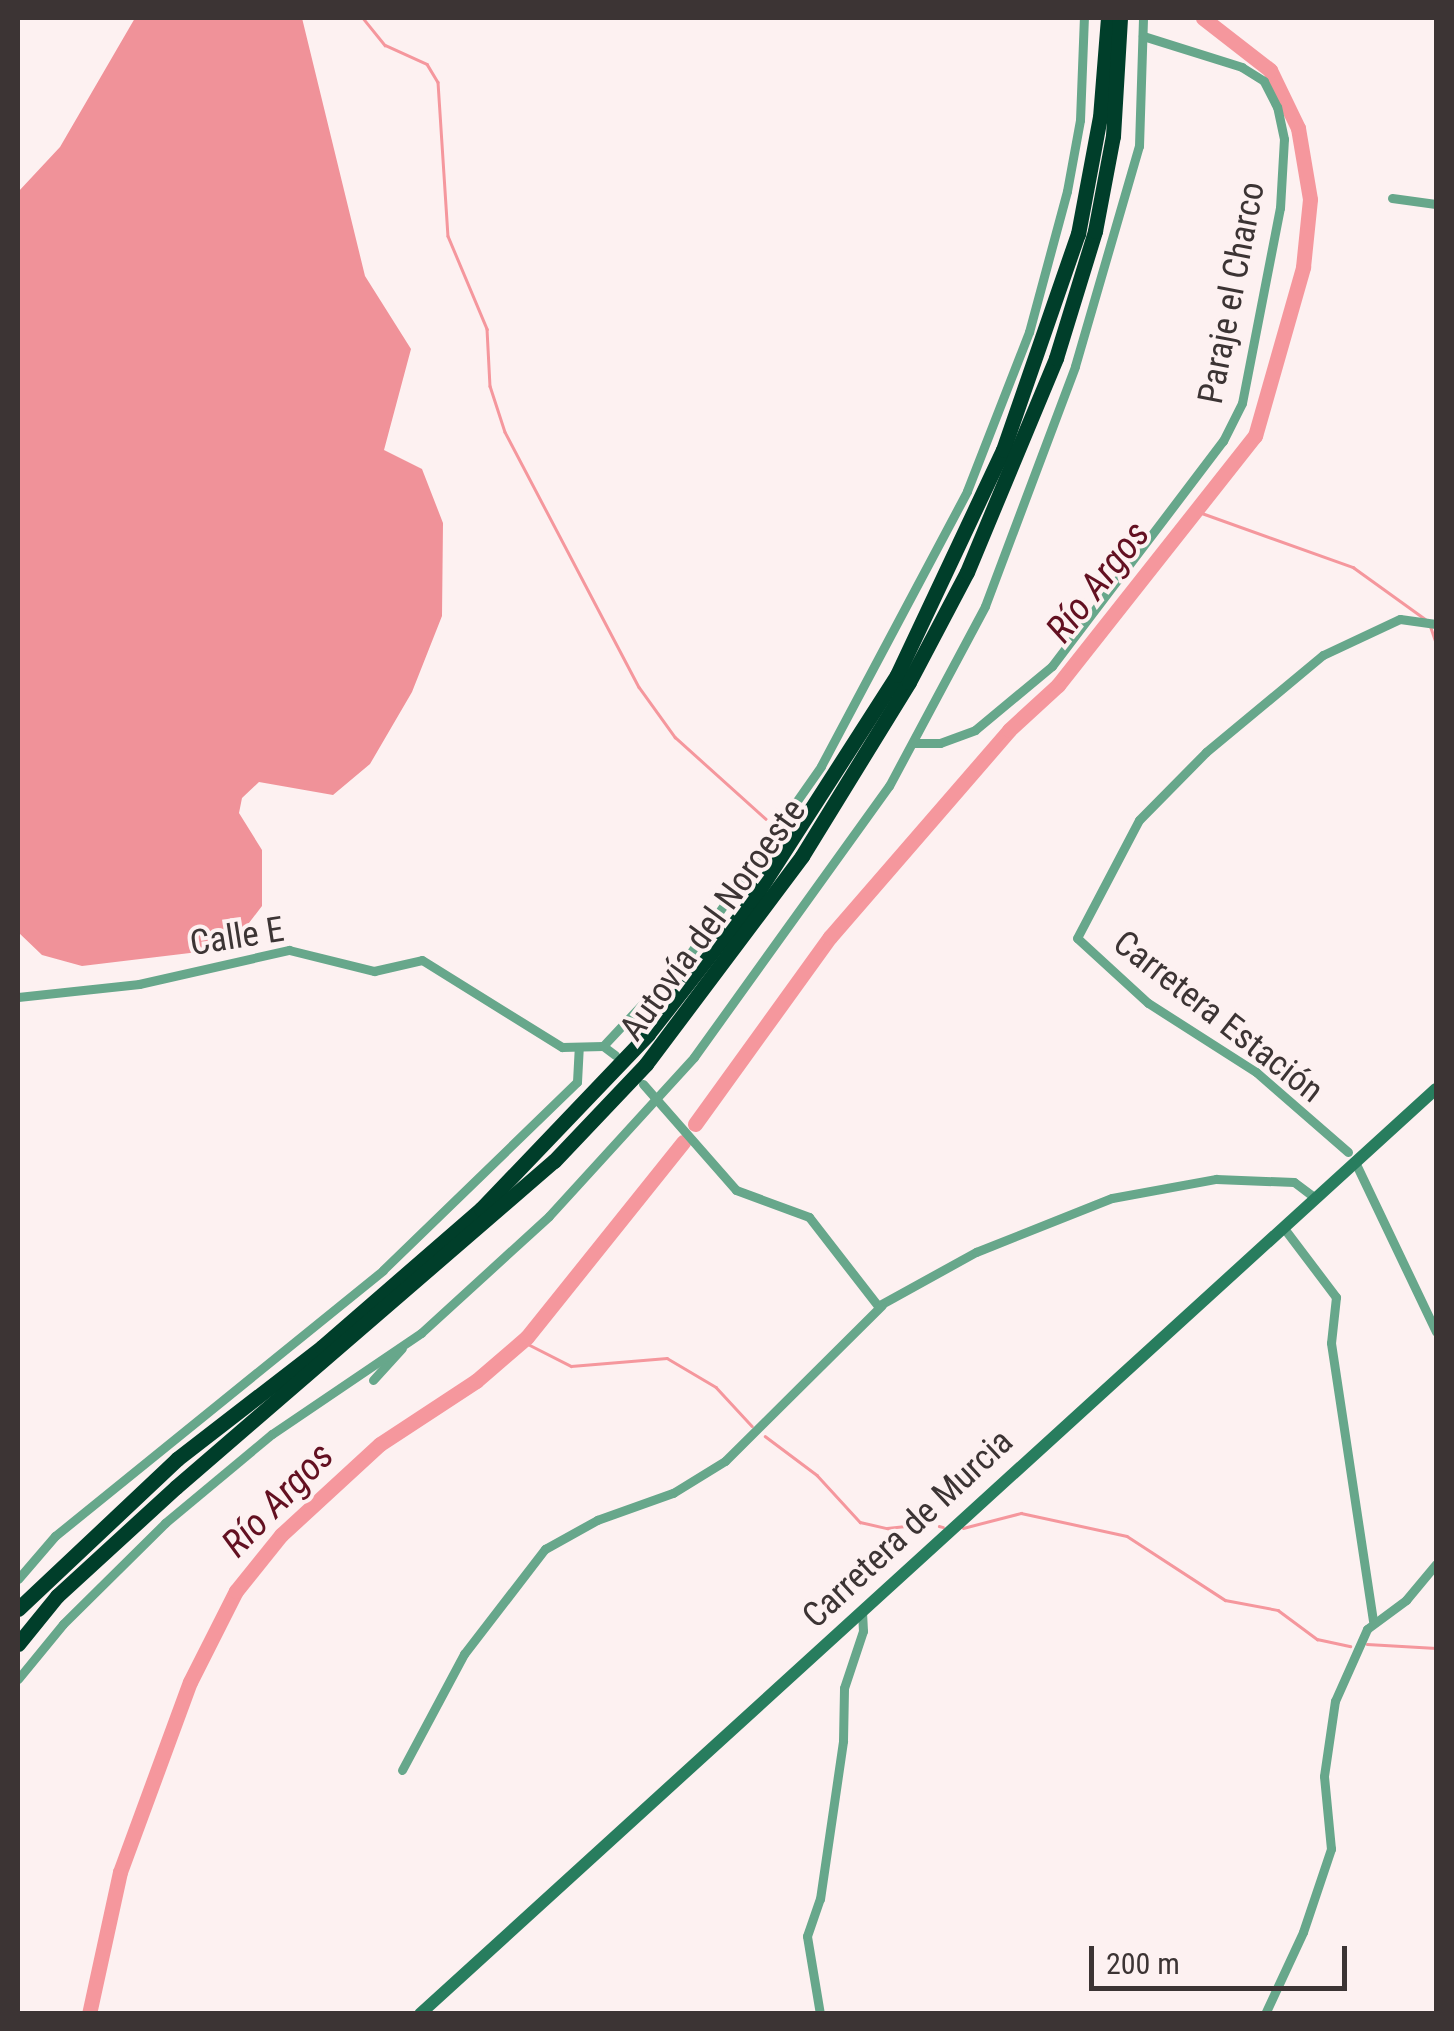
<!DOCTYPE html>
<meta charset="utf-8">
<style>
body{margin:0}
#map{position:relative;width:1454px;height:2031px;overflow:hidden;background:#fdf1f1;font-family:"Roboto Condensed",sans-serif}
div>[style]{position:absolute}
.forest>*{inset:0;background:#f09299}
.stream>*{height:2.5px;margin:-1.25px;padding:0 1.25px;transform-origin:1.25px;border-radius:1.25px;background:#f5979d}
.river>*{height:15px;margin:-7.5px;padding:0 7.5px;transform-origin:7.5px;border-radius:7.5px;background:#f5979d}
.minor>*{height:9px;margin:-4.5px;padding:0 4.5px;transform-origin:4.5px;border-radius:4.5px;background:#67a78b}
.secondary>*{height:12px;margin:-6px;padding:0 6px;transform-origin:6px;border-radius:6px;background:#287d5e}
.motorway>*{height:15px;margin:-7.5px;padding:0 7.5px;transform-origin:7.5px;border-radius:7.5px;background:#003e2a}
span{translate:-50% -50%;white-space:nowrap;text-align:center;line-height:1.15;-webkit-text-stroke:8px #fdf1f1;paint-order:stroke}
.street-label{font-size:35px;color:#3c3434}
.water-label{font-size:38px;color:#631021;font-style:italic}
.frame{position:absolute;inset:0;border:20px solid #3c3434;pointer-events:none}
.scale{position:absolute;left:1089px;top:1946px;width:258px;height:45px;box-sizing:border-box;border:5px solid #3c3434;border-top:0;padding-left:12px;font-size:30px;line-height:35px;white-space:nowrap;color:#3c3434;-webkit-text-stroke:8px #fdf1f1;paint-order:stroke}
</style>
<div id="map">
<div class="forest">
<i style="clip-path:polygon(135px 18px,302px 18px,365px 276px,411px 349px,384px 450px,422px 469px,443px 523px,442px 616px,412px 692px,370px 764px,333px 795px,259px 782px,242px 798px,239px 813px,262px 850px,262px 906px,239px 936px,190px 953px,82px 966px,42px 955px,18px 932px,18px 192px,60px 147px)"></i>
</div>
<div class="stream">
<i style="left:363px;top:18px;width:35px;rotate:51deg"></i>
<i style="left:385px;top:45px;width:46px;rotate:24.3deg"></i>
<i style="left:427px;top:64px;width:21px;rotate:59deg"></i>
<i style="left:438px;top:82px;width:154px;rotate:86.3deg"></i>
<i style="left:448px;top:236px;width:101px;rotate:67.2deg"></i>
<i style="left:487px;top:329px;width:57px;rotate:87deg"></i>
<i style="left:490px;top:386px;width:48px;rotate:71.9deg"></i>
<i style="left:505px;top:432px;width:288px;rotate:62.3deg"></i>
<i style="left:639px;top:687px;width:62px;rotate:54.2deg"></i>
<i style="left:675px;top:737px;width:122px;rotate:42deg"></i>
<i style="left:1199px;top:512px;width:164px;rotate:19.7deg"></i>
<i style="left:1353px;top:567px;width:89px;rotate:35.8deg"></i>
<i style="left:1430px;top:625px;width:18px;rotate:71deg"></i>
<i style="left:522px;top:1341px;width:55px;rotate:27deg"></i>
<i style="left:571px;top:1366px;width:96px;rotate:-4.8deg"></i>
<i style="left:667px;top:1358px;width:57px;rotate:30.6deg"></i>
<i style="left:716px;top:1387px;width:53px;rotate:47.3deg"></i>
<i style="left:765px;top:1436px;width:65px;rotate:36.9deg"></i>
<i style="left:817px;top:1475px;width:64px;rotate:47.5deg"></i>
<i style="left:860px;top:1522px;width:28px;rotate:13deg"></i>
<i style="left:887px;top:1528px;width:37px;rotate:-6deg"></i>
<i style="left:939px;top:1526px;width:4px;rotate:14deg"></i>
<i style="left:963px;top:1528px;width:60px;rotate:-14.5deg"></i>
<i style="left:1021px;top:1513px;width:108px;rotate:12.2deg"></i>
<i style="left:1127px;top:1536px;width:117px;rotate:33.1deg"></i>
<i style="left:1225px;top:1600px;width:54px;rotate:10.7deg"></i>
<i style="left:1278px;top:1610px;width:49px;rotate:36.6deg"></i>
<i style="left:1317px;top:1639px;width:34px;rotate:12deg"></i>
<i style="left:1367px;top:1644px;width:69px;rotate:3.3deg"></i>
</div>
<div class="river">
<i style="left:695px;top:1124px;width:231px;rotate:-54.2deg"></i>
<i style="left:830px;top:937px;width:274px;rotate:-49.1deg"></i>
<i style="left:1009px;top:730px;width:67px;rotate:-42.6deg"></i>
<i style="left:1058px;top:685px;width:318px;rotate:-51.7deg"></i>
<i style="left:1255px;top:436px;width:176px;rotate:-74.1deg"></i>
<i style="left:1303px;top:267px;width:68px;rotate:-84.1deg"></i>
<i style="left:1310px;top:199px;width:72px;rotate:-99.6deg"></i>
<i style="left:1298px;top:128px;width:64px;rotate:-115.8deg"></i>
<i style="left:1270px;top:70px;width:85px;rotate:-142.2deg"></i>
<i style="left:89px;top:2014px;width:145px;rotate:-77.7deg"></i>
<i style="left:120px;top:1872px;width:202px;rotate:-69.8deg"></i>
<i style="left:190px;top:1682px;width:102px;rotate:-63.2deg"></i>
<i style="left:236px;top:1591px;width:72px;rotate:-51.2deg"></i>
<i style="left:281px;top:1535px;width:134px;rotate:-42.6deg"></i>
<i style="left:380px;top:1444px;width:115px;rotate:-33.3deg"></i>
<i style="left:476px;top:1381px;width:67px;rotate:-40.8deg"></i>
<i style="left:527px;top:1337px;width:250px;rotate:-51.3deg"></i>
</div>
<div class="minor">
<i style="left:1392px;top:198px;width:44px;rotate:7.8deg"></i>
<i style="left:915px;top:743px;width:25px"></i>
<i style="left:940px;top:743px;width:37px;rotate:-20deg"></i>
<i style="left:975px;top:730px;width:100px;rotate:-39.7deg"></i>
<i style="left:1052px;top:666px;width:283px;rotate:-52.8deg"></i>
<i style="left:1223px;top:441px;width:42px;rotate:-63.4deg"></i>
<i style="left:1242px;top:403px;width:199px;rotate:-79deg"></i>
<i style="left:1280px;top:208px;width:69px;rotate:-86.7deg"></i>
<i style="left:1284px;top:139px;width:33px;rotate:-102deg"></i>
<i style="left:1277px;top:107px;width:29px;rotate:-117deg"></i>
<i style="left:1264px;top:81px;width:26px;rotate:-148deg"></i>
<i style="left:1242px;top:67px;width:104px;rotate:-162.6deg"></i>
<i style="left:18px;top:997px;width:122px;rotate:-6.1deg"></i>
<i style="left:139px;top:984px;width:154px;rotate:-12.8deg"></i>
<i style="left:289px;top:950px;width:88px;rotate:13.9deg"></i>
<i style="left:374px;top:971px;width:49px;rotate:-12.9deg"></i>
<i style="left:422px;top:960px;width:165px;rotate:31.9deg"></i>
<i style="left:562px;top:1047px;width:41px;rotate:-1.4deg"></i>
<i style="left:603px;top:1046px;width:15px;rotate:37deg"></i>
<i style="left:603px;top:1046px;width:129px;rotate:-46.9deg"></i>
<i style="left:691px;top:952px;width:227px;rotate:-55deg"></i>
<i style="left:821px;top:766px;width:311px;rotate:-62deg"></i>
<i style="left:967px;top:491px;width:171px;rotate:-68.7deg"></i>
<i style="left:1029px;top:332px;width:146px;rotate:-74.9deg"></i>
<i style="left:1067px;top:191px;width:72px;rotate:-79.6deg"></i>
<i style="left:1080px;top:120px;width:102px;rotate:-87.8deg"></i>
<i style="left:643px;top:1084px;width:141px;rotate:48.7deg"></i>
<i style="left:736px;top:1190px;width:78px;rotate:20.3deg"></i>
<i style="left:809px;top:1217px;width:113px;rotate:52.2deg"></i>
<i style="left:878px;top:1306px;width:112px;rotate:-28.9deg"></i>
<i style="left:976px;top:1252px;width:146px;rotate:-21.7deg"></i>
<i style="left:1112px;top:1198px;width:106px;rotate:-10.4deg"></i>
<i style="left:1216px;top:1179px;width:78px;rotate:2.2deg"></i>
<i style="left:1294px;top:1182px;width:26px;rotate:37deg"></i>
<i style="left:1348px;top:1152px;width:122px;rotate:-139deg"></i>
<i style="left:1256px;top:1072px;width:128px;rotate:-147.4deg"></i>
<i style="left:1148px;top:1003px;width:96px;rotate:-137.5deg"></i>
<i style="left:1077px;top:938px;width:133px;rotate:-62.3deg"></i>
<i style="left:1139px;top:820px;width:95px;rotate:-45.4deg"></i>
<i style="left:1206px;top:752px;width:152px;rotate:-39.7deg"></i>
<i style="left:1323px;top:655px;width:85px;rotate:-25.1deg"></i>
<i style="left:1400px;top:619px;width:36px;rotate:8deg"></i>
<i style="left:1355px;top:1162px;width:188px;rotate:64.5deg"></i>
<i style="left:1283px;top:1227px;width:88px;rotate:52.9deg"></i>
<i style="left:1336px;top:1297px;width:46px;rotate:96.2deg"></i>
<i style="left:1331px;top:1343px;width:281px;rotate:81.4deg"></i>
<i style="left:373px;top:1380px;width:43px;rotate:-47.8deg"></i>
<i style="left:18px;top:1579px;width:57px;rotate:-49.3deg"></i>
<i style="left:55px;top:1536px;width:422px;rotate:-39deg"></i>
<i style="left:383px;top:1270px;width:270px;rotate:-44.1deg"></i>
<i style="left:577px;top:1082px;width:35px;rotate:-87deg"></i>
<i style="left:18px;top:1679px;width:71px;rotate:-50.7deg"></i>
<i style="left:63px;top:1624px;width:144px;rotate:-44.7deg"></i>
<i style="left:165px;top:1523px;width:139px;rotate:-39.8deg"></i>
<i style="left:272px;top:1434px;width:180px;rotate:-34.1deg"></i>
<i style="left:421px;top:1333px;width:173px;rotate:-42.4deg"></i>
<i style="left:549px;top:1216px;width:215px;rotate:-47.6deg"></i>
<i style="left:694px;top:1057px;width:334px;rotate:-54.3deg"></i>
<i style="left:889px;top:786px;width:204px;rotate:-61.9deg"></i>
<i style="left:985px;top:606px;width:256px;rotate:-69.4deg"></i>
<i style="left:1075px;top:366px;width:229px;rotate:-73.8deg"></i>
<i style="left:1139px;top:146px;width:128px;rotate:-88.2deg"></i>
<i style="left:402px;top:1770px;width:132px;rotate:-61.9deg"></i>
<i style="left:464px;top:1654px;width:133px;rotate:-52.4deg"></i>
<i style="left:545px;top:1549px;width:60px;rotate:-29.1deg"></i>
<i style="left:597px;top:1520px;width:81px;rotate:-19.6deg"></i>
<i style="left:673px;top:1493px;width:61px;rotate:-31.6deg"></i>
<i style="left:725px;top:1461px;width:221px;rotate:-44.8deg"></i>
<i style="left:820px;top:2014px;width:79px;rotate:-99.5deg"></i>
<i style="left:807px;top:1936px;width:39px;rotate:-71deg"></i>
<i style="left:820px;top:1899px;width:160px;rotate:-81.7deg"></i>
<i style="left:843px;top:1741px;width:53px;rotate:-88.9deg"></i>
<i style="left:844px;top:1688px;width:60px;rotate:-71.6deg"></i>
<i style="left:863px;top:1631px;width:20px;rotate:-93deg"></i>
<i style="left:1265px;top:2014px;width:90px;rotate:-65.1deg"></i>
<i style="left:1303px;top:1932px;width:88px;rotate:-71.4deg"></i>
<i style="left:1331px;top:1849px;width:73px;rotate:-95.5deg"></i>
<i style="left:1324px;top:1776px;width:76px;rotate:-81.7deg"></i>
<i style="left:1335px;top:1701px;width:79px;rotate:-66deg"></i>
<i style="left:1367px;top:1629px;width:49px;rotate:-36.6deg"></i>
<i style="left:1406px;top:1600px;width:47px;rotate:-50.2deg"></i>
</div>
<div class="secondary">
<i style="left:420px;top:2014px;width:1374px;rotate:-42.32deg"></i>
</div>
<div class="motorway">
<i style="left:18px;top:1609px;width:219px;rotate:-43.3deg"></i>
<i style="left:177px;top:1459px;width:183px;rotate:-37.7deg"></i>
<i style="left:322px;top:1347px;width:211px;rotate:-41deg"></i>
<i style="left:481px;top:1209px;width:242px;rotate:-46.3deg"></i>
<i style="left:648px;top:1034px;width:169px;rotate:-52deg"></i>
<i style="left:752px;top:901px;width:269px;rotate:-57.3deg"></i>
<i style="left:897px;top:675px;width:249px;rotate:-64.8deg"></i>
<i style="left:1003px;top:450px;width:229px;rotate:-70.9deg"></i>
<i style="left:1078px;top:234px;width:119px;rotate:-79.4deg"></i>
<i style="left:1100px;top:117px;width:99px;rotate:-85.4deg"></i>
<i style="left:18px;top:1644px;width:62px;rotate:-50.9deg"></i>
<i style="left:57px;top:1596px;width:161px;rotate:-42.5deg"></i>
<i style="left:176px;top:1487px;width:499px;rotate:-40.8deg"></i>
<i style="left:554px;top:1161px;width:134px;rotate:-46.5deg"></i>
<i style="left:646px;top:1064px;width:260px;rotate:-53.1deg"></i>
<i style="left:802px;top:856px;width:204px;rotate:-58.4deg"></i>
<i style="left:909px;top:682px;width:124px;rotate:-62.2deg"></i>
<i style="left:967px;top:572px;width:232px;rotate:-67.4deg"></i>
<i style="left:1056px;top:358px;width:133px;rotate:-72.9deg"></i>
<i style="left:1095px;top:231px;width:97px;rotate:-79.3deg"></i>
<i style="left:1113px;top:136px;width:118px;rotate:-86.6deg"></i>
</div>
<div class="street-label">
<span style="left:1232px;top:293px;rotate:-79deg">Paraje el Charco</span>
<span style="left:713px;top:920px;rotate:-54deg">Autovía del Noroeste</span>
<span style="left:237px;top:937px;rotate:-9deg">Calle E</span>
<span style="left:1218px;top:1017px;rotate:38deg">Carretera Estación</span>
<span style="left:908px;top:1529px;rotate:-43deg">Carretera de Murcia</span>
</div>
<div class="water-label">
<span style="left:1098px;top:582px;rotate:-52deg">Río Argos</span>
<span style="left:278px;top:1500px;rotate:-46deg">Río Argos</span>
</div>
<div class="frame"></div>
<div class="scale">200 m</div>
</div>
